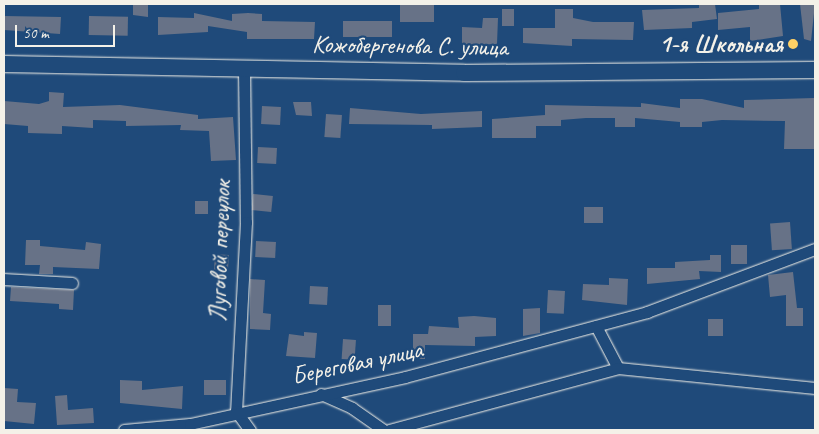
<!DOCTYPE html>
<meta charset="utf-8">
<style>
body{margin:0}
#map{position:relative;width:819px;height:434px;overflow:hidden;background:#1f4a7a;font-family:Caveat,sans-serif}
div>[style]{position:absolute}
.building>*{inset:0;background:#677287;transform-origin:0 0}
.roads{filter:drop-shadow(0 0 1px #f4f1e8) drop-shadow(0 0 1px #f4f1e8)}
.street>*{height:11px;margin:-5.5px;padding:0 5.5px;transform-origin:5.5px;border-radius:5.5px;background:#1f4a7a}
.secondary>*{height:16px;margin:-8px;padding:0 8px;transform-origin:8px;border-radius:8px;background:#1f4a7a}
.dots>*{width:14px;height:14px;translate:-50% -50%;box-sizing:border-box;border:2px solid #1f4a7a;border-radius:50%}
span{translate:-50% -50%;white-space:nowrap;text-align:center;line-height:1.15;-webkit-text-stroke:4.5px #1f4a7a;paint-order:stroke}
.poi-label{font-size:25px;color:#f4f1e8;font-weight:700}
.right{translate:-100% -50%;text-align:right}
.street-label{font-size:25px;color:#f4f1e8}
.frame{position:absolute;inset:0;border:5px solid #f4f1e8;pointer-events:none}
.scale{position:absolute;left:15px;top:25px;width:100px;height:22px;box-sizing:border-box;border:2px solid #f4f1e8;border-top:0;padding-left:6px;font-size:15px;line-height:18px;white-space:nowrap;color:#f4f1e8;-webkit-text-stroke:4px #1f4a7a;paint-order:stroke}
</style>
<div id="map">
<div class="building">
<i style="clip-path:polygon(133px 4px,148px 4px,148px 17px,133px 15px)"></i>
<i style="left:400px;top:4px;width:34px;height:18px"></i>
<i style="clip-path:polygon(699px 4px,715px 4px,717px 19px,692px 22px,692px 28px,644px 30px,642px 10px,699px 8px)"></i>
<i style="clip-path:polygon(759px 4px,780px 4px,783px 36px,750px 41px,750px 27px,718px 30px,718px 13px,759px 9px)"></i>
<i style="clip-path:polygon(800px 4px,815px 4px,811px 41px,804px 39px)"></i>
<i style="left:502px;top:9px;width:12px;height:17px"></i>
<i style="clip-path:polygon(555px 9px,573px 9px,573px 18px,593px 22px,634px 22px,633px 40px,572px 39px,572px 46px,523px 43px,523px 28px,555px 28px)"></i>
<i style="clip-path:polygon(194px 13px,232px 21px,232px 14px,248px 13px,262px 14px,262px 21px,315px 22px,314px 39px,247px 39px,247px 32px,208px 26px,208px 32px,158px 35px,158px 17px,194px 18px)"></i>
<i style="clip-path:polygon(4px 16px,61px 17px,60px 34px,4px 30px)"></i>
<i style="left:89px;top:16px;width:39px;height:19px;rotate:1deg"></i>
<i style="clip-path:polygon(483px 18px,498px 18px,497px 44px,462px 45px,462px 27px,482px 28px)"></i>
<i style="left:392px;top:21px;width:16px;height:49px;rotate:90deg"></i>
<i style="clip-path:polygon(49px 92px,64px 93px,63px 107px,120px 105px,198px 115px,198px 119px,233px 117px,236px 160px,211px 161px,209px 131px,180px 130px,181px 125px,126px 126px,126px 121px,93px 120px,93px 128px,62px 126px,62px 134px,28px 133px,28px 126px,4px 124px,4px 101px,39px 104px,49px 101px)"></i>
<i style="clip-path:polygon(814px 98px,815px 149px,784px 149px,785px 121px,722px 120px,702px 122px,702px 127px,680px 127px,680px 122px,635px 118px,635px 127px,615px 127px,615px 118px,586px 118px,561px 120px,561px 126px,536px 126px,536px 138px,492px 138px,492px 119px,545px 115px,545px 105px,641px 107px,641px 103px,680px 108px,680px 99px,702px 99px,744px 108px,744px 100px)"></i>
<i style="clip-path:polygon(293px 102px,311px 102px,312px 116px,296px 115px)"></i>
<i style="left:262px;top:106px;width:19px;height:18px;rotate:3deg"></i>
<i style="clip-path:polygon(350px 108px,421px 114px,482px 111px,482px 127px,432px 129px,432px 125px,349px 124px)"></i>
<i style="left:326px;top:114px;width:16px;height:23px;rotate:4deg"></i>
<i style="left:258px;top:147px;width:19px;height:16px;rotate:3deg"></i>
<i style="left:253px;top:194px;width:20px;height:16px;rotate:6deg"></i>
<i style="left:195px;top:201px;width:13px;height:13px"></i>
<i style="left:584px;top:207px;width:19px;height:16px"></i>
<i style="left:790px;top:222px;width:27px;height:20px;rotate:86deg"></i>
<i style="clip-path:polygon(26px 240px,40px 240px,40px 246px,85px 250px,86px 242px,101px 244px,99px 269px,53px 267px,53px 274px,39px 274px,40px 265px,25px 265px)"></i>
<i style="left:256px;top:241px;width:20px;height:16px;rotate:3deg"></i>
<i style="left:731px;top:245px;width:16px;height:19px"></i>
<i style="left:215px;top:254px;width:14px;height:16px;rotate:4deg"></i>
<i style="clip-path:polygon(710px 255px,721px 255px,721px 272px,699px 271px,700px 279px,647px 284px,647px 268px,675px 268px,675px 262px,710px 260px)"></i>
<i style="clip-path:polygon(793px 272px,797px 308px,803px 308px,803px 326px,786px 326px,786px 295px,770px 297px,768px 275px)"></i>
<i style="clip-path:polygon(609px 278px,628px 279px,627px 305px,582px 300px,583px 284px,609px 285px)"></i>
<i style="clip-path:polygon(250px 279px,265px 280px,263px 313px,271px 314px,270px 330px,250px 329px)"></i>
<i style="left:310px;top:286px;width:18px;height:18px;rotate:3deg"></i>
<i style="clip-path:polygon(11px 287px,74px 290px,73px 310px,59px 309px,59px 304px,10px 301px)"></i>
<i style="left:548px;top:290px;width:17px;height:23px;rotate:3deg"></i>
<i style="left:378px;top:305px;width:13px;height:21px"></i>
<i style="clip-path:polygon(540px 308px,540px 333px,523px 336px,523px 309px)"></i>
<i style="clip-path:polygon(474px 316px,496px 318px,496px 336px,475px 337px,475px 346px,425px 345px,425px 359px,413px 359px,413px 334px,428px 334px,429px 326px,459px 328px,458px 317px)"></i>
<i style="left:723px;top:319px;width:17px;height:15px;rotate:90deg"></i>
<i style="clip-path:polygon(304px 332px,317px 333px,315px 358px,286px 356px,289px 334px,304px 336px)"></i>
<i style="left:343px;top:339px;width:13px;height:20px;rotate:4deg"></i>
<i style="clip-path:polygon(120px 380px,142px 381px,142px 390px,183px 386px,182px 409px,120px 403px)"></i>
<i style="left:204px;top:380px;width:22px;height:15px"></i>
<i style="clip-path:polygon(4px 388px,18px 389px,17px 402px,36px 403px,34px 424px,4px 421px)"></i>
<i style="clip-path:polygon(67px 395px,68px 410px,93px 408px,94px 423px,57px 425px,55px 396px)"></i>
</div>
<div class="roads">
<div class="street">
<i style="left:244px;top:68px;width:154px;rotate:89.3deg"></i>
<i style="left:246px;top:222px;width:189px;rotate:93deg"></i>
<i style="left:236px;top:411px;width:24px;rotate:54deg"></i>
<i style="left:4px;top:279px;width:68px;rotate:3.4deg"></i>
<i style="left:596px;top:326px;width:47px;rotate:62.4deg"></i>
<i style="left:618px;top:368px;width:198px;rotate:5.8deg"></i>
<i style="left:321px;top:394px;width:34px;rotate:24deg"></i>
<i style="left:352px;top:408px;width:38px;rotate:35deg"></i>
<i style="left:124px;top:430px;width:66px;rotate:-5.2deg"></i>
<i style="left:190px;top:424px;width:220px;rotate:-12.3deg"></i>
<i style="left:405px;top:377px;width:251px;rotate:-15deg"></i>
<i style="left:647px;top:312px;width:179px;rotate:-20.6deg"></i>
<i style="left:389px;top:430px;width:237px;rotate:-15.1deg"></i>
</div>
<div class="secondary">
<i style="left:4px;top:64px;width:460px;rotate:1.1deg"></i>
<i style="left:464px;top:73px;width:351px;rotate:-0.5deg"></i>
</div>
</div>
<div class="dots">
<i style="left:793px;top:44px;background:#ffd166"></i>
</div>
<div class="poi-label">
<span class="right" style="left:783px;top:44px">1-я Школьная</span>
</div>
<div class="street-label">
<span style="left:410px;top:46px;rotate:1deg">Кожобергенова С. улица</span>
<span style="left:220px;top:251px;rotate:-88deg">Луговой переулок</span>
<span style="left:357px;top:363px;rotate:-12deg">Береговая улица</span>
</div>
<div class="frame"></div>
<div class="scale">50 m</div>
</div>
